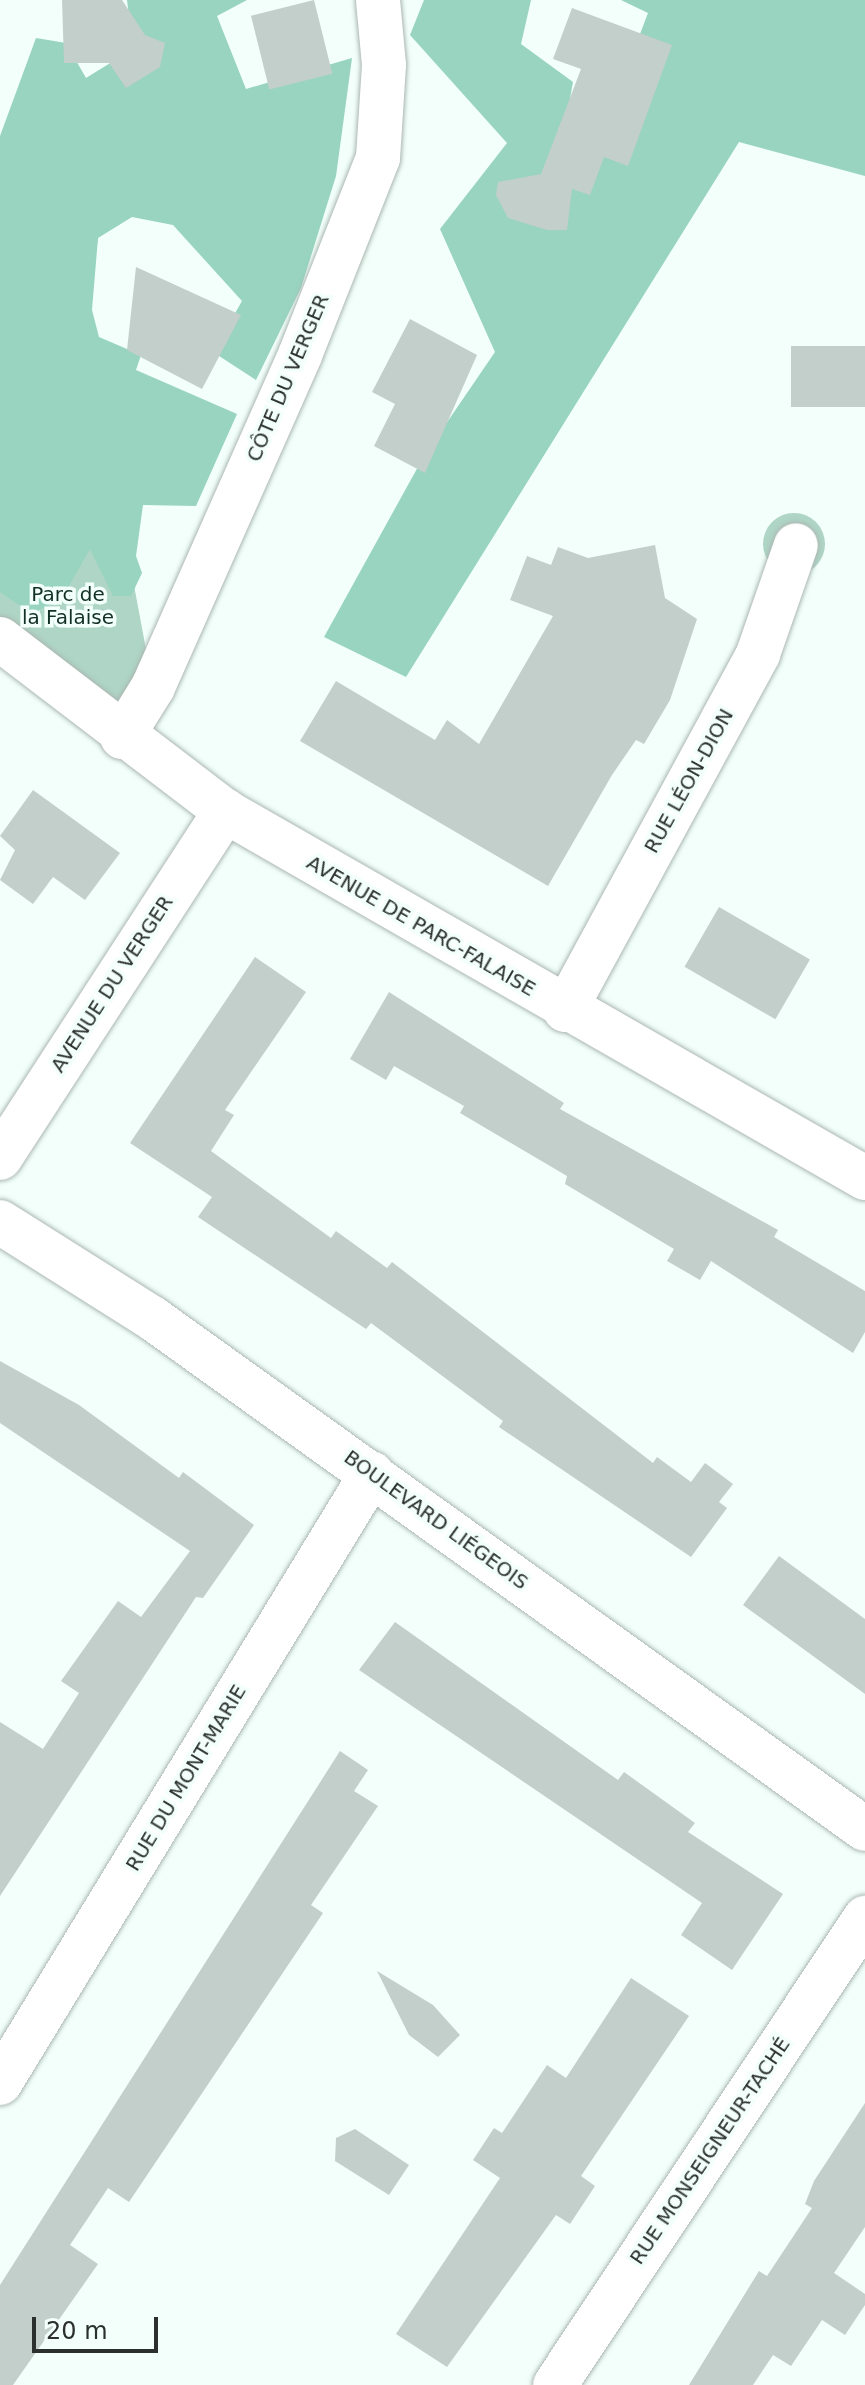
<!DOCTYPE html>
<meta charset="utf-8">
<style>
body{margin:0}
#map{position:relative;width:865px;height:2385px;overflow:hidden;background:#f2fffa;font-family:"DejaVu Sans",sans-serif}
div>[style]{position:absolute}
.green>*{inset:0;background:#aed5c6}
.round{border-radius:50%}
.forest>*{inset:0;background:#98d4bf}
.building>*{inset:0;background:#c3cfca;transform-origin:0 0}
.roads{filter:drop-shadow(0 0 2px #abb7b2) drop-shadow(0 0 2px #abb7b2)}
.minor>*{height:44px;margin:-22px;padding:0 22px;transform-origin:22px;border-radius:22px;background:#fff}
span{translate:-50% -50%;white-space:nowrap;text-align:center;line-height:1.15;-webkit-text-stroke:7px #f2fffa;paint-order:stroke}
.street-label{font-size:20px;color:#2b302e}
.park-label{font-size:20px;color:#133027}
.scale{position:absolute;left:32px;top:2317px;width:126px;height:36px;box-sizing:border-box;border:4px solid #2b302e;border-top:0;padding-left:10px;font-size:24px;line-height:28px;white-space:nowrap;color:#2b302e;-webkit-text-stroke:6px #f2fffa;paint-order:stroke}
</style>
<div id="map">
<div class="green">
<i style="clip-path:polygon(0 169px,107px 189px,84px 317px,153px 687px,122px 737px,0 639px)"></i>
<i class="round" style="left:763px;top:513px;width:62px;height:62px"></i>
</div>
<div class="forest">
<i style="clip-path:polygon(127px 0,247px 0,217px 16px,246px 89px,352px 58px,336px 176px,301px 288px,256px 380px,213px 352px,242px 301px,173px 225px,132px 217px,98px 238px,92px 310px,99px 337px,141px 355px,136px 370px,237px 414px,196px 506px,143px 505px,136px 556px,142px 573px,131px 596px,113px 596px,90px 549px,62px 598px,32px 614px,0 592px,0 136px,36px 38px,66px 43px,86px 78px,133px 49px)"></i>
<i style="clip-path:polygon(424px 0,531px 0,521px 44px,573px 82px,565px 126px,616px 97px,648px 13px,621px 0,865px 0,865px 176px,739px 142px,406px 677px,324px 637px,424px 456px,495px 352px,440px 229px,507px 143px,410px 35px)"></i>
</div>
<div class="building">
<i style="clip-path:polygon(62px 0,122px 0,145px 35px,165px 43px,160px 67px,126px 88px,109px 63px,64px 63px)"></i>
<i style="left:314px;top:0;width:76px;height:65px;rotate:76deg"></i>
<i style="clip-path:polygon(572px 8px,672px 45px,628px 166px,604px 157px,590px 195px,572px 189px,567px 230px,547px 230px,508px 218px,496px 195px,498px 182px,541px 174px,581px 69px,553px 59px)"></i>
<i style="clip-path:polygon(136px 267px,241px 315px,202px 389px,127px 350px)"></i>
<i style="clip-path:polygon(410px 319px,477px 355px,425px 473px,374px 446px,395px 404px,372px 392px)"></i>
<i style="left:865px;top:346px;width:61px;height:74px;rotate:90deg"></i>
<i style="clip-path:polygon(655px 545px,665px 598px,697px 619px,670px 700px,644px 744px,636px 740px,612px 775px,548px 886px,300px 741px,336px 681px,435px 740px,447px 720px,479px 744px,553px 616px,510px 600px,527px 556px,551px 565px,558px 547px,588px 558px)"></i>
<i style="clip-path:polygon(33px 790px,120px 853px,85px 900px,53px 877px,33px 904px,0 880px,15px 850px,0 836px)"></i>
<i style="left:719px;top:907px;width:105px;height:69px;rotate:30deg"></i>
<i style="clip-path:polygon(255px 957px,306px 992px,225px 1110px,234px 1115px,211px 1151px,331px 1238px,336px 1231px,387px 1268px,392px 1262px,653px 1463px,657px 1457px,691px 1482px,705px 1463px,733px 1484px,719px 1502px,727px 1508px,691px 1557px,499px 1427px,503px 1421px,371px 1323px,366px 1329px,198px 1217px,212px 1197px,130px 1143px)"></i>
<i style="clip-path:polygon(389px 992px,564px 1103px,560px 1109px,778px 1230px,774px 1237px,865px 1291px,865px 1332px,853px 1353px,711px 1261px,700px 1280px,667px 1261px,674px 1249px,565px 1184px,567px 1176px,460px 1113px,464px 1106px,394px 1066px,386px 1080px,350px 1059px)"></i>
<i style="clip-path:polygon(0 1361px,79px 1405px,179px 1478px,183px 1472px,254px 1525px,203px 1598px,196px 1597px,0 1896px,0 1722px,43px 1749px,79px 1693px,61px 1681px,118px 1601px,141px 1617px,190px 1551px,0 1423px)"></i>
<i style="clip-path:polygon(779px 1556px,865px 1619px,865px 1694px,743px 1605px)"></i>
<i style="clip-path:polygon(395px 1622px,618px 1780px,624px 1772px,695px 1823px,688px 1832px,783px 1894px,732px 1970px,681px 1935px,702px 1903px,359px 1670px)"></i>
<i style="clip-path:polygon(340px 1751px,368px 1770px,354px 1791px,378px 1806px,311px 1905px,323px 1913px,129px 2202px,108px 2188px,70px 2245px,98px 2264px,13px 2385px,0 2385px,0 2285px)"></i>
<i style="clip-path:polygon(377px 1971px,433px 2005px,460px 2035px,438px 2057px,409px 2035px)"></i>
<i style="clip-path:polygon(631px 1978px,689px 2016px,581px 2176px,595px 2186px,570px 2224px,556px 2215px,447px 2367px,396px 2334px,500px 2178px,473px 2160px,494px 2128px,502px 2133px,547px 2065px,566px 2078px)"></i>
<i style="clip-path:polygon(865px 2103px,865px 2227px,834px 2273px,865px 2294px,865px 2305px,845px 2335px,822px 2320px,791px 2366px,773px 2355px,753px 2385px,689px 2385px,759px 2271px,767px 2276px,812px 2208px,805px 2204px,814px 2181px)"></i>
<i style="clip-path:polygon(355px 2129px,409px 2165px,389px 2195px,335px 2161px,336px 2138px)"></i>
</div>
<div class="roads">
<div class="minor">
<i style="left:0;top:639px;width:283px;rotate:37.4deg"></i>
<i style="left:225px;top:811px;width:738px;rotate:29.83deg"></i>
<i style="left:122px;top:737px;width:59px;rotate:-58.2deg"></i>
<i style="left:153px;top:687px;width:363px;rotate:-66.1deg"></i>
<i style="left:300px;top:355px;width:212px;rotate:-68.4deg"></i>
<i style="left:378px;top:158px;width:93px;rotate:-86.3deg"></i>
<i style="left:384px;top:65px;width:65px;rotate:-95.3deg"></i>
<i style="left:565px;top:1010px;width:405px;rotate:-61.5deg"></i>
<i style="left:758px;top:654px;width:115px;rotate:-70.8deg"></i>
<i style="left:0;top:1158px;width:414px;rotate:-57deg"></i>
<i style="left:0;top:1222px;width:180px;rotate:32.3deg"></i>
<i style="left:152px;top:1318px;width:877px;rotate:35.63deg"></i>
<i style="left:0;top:2083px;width:714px;rotate:-58.62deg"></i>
<i style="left:555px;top:2385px;width:561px;rotate:-56.42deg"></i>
</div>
</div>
<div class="street-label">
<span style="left:288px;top:378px;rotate:-67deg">CÔTE DU VERGER</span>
<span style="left:689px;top:781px;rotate:-61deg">RUE LÉON-DION</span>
<span style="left:421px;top:926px;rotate:30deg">AVENUE DE PARC-FALAISE</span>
<span style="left:112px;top:984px;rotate:-57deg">AVENUE DU VERGER</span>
<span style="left:436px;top:1520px;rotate:36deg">BOULEVARD LIÉGEOIS</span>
<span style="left:186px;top:1778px;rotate:-59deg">RUE DU MONT-MARIE</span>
<span style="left:710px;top:2151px;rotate:-56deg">RUE MONSEIGNEUR-TACHÉ</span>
</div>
<div class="park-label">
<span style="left:68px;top:606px">Parc de<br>la Falaise</span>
</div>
<div class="scale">20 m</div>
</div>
